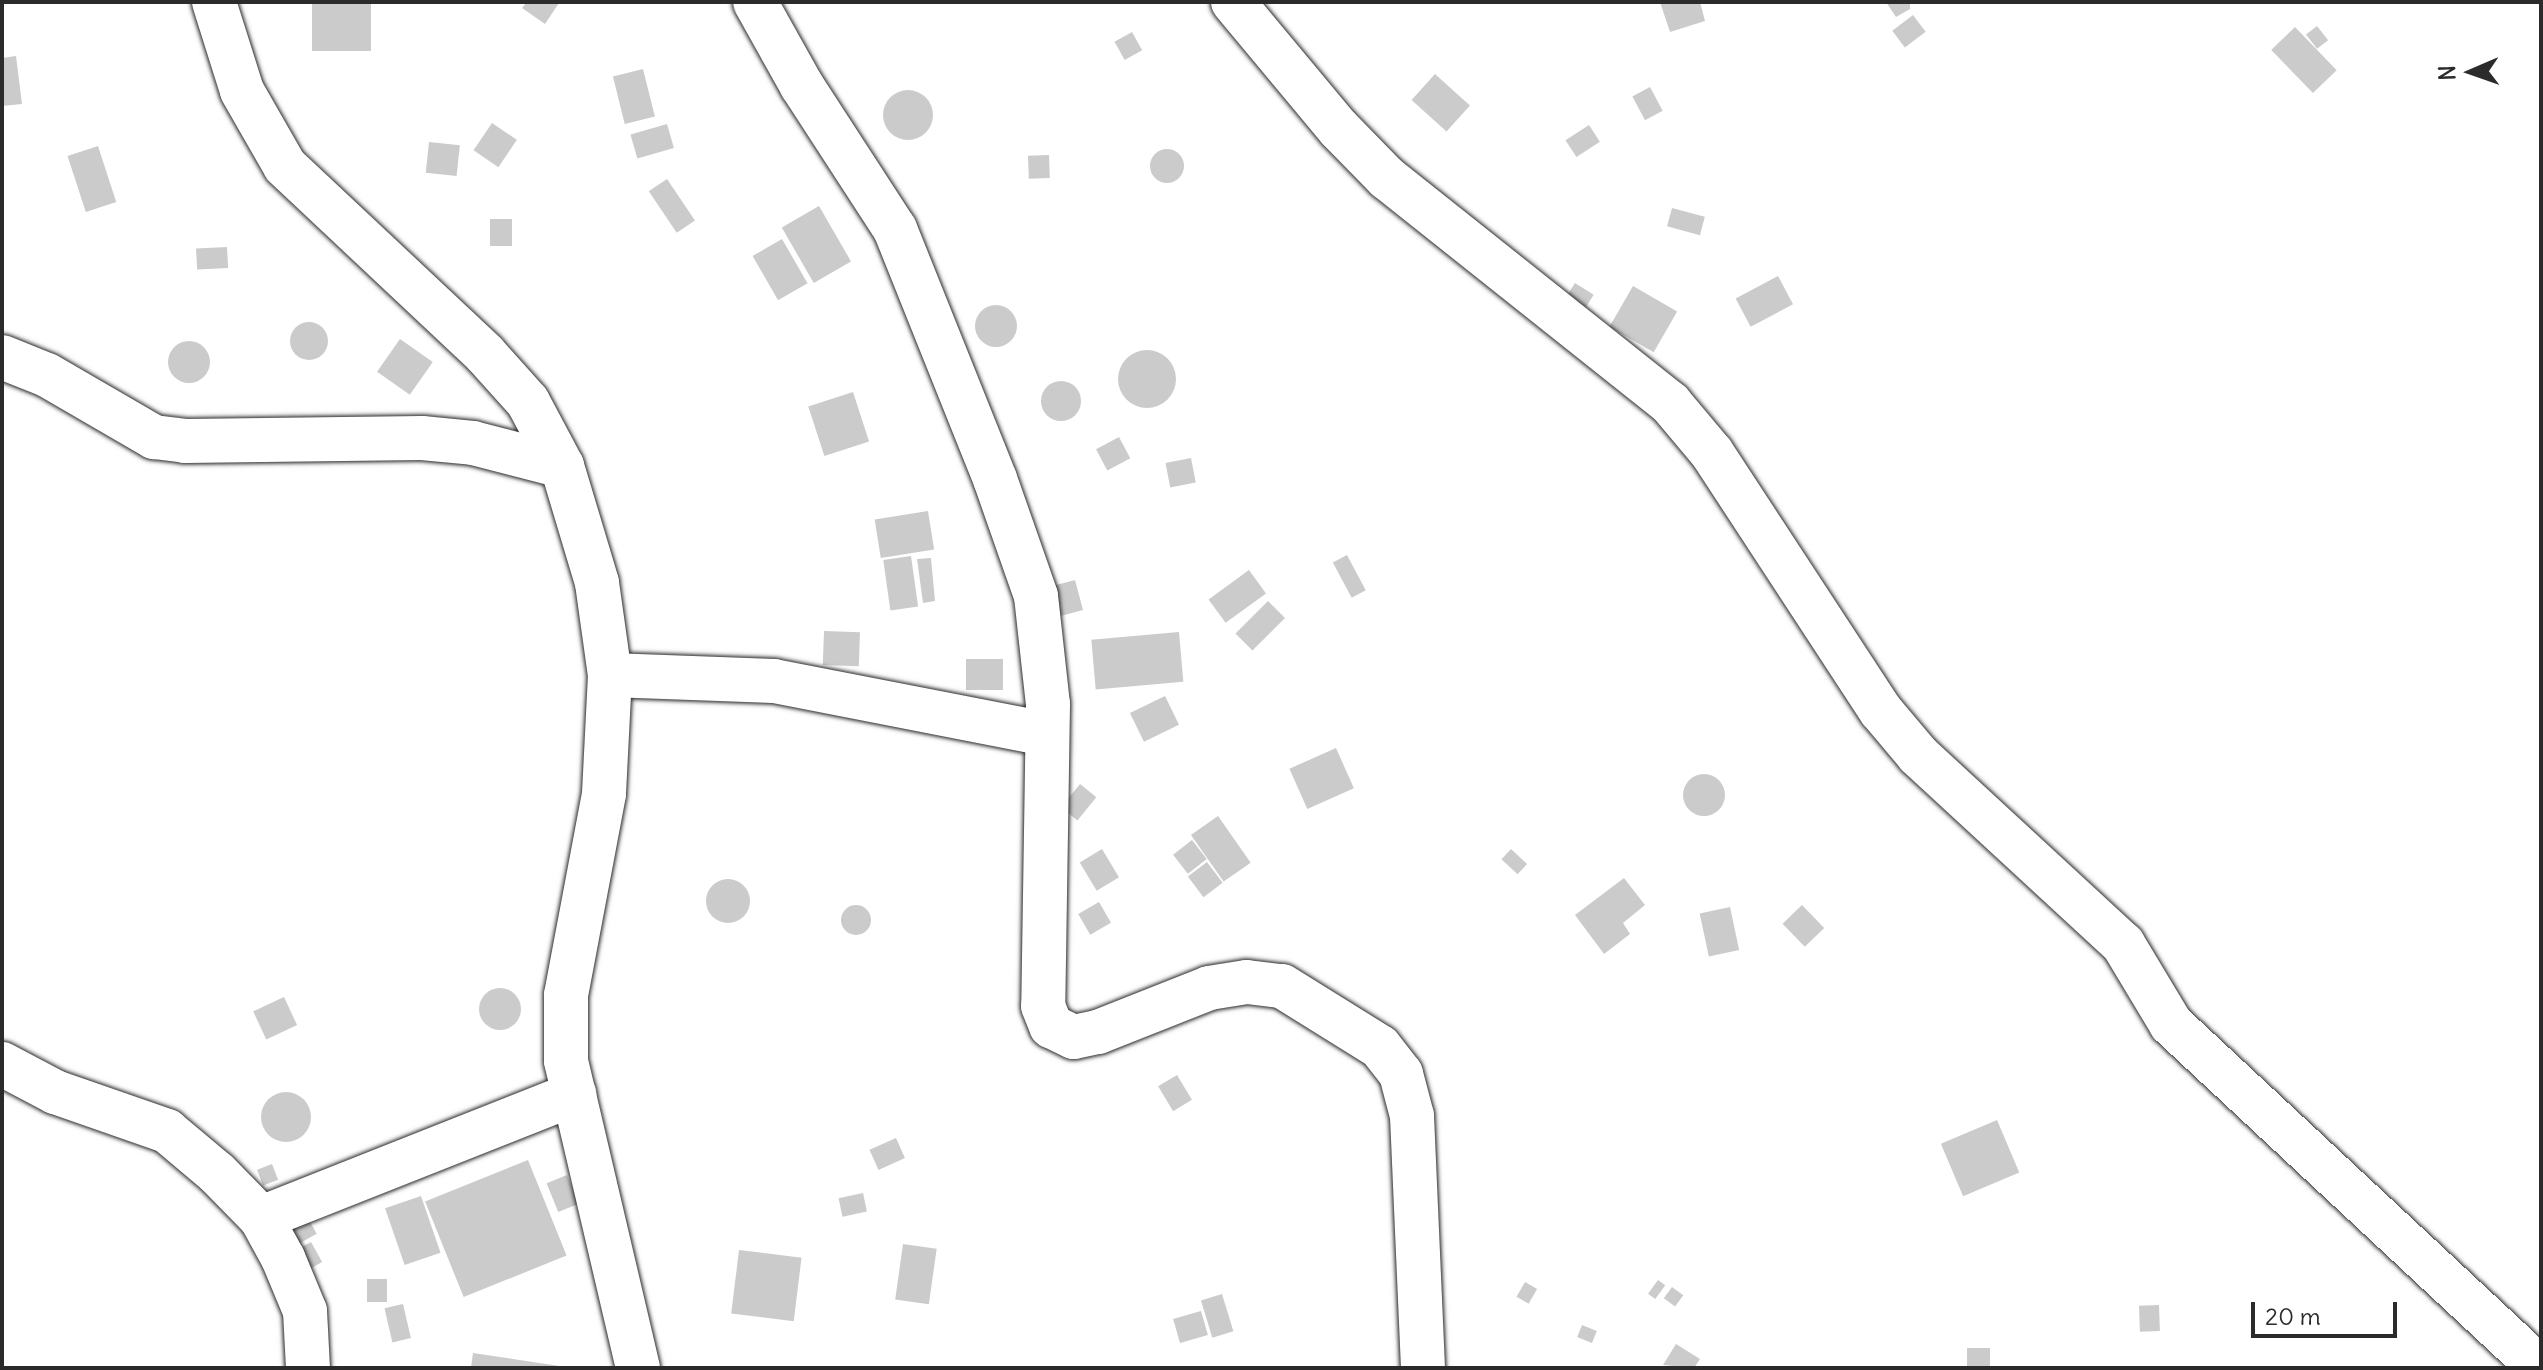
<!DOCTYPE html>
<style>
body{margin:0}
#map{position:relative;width:2543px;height:1370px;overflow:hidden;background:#fff;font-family:Delius,sans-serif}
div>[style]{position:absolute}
.building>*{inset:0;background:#cbcbcb;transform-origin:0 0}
.round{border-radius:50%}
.roads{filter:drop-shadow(0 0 2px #2b2b2b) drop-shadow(0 0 2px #2b2b2b)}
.minor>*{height:44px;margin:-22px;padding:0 22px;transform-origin:22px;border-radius:22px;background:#fff}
span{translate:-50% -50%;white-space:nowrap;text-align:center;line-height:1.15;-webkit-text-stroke:8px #fff;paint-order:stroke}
.frame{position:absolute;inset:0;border:4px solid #2b2b2b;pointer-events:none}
.north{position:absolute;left:2431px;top:32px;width:80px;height:80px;-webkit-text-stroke:6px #fff;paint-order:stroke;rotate:268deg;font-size:22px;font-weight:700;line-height:32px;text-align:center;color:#2b2b2b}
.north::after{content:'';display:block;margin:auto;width:28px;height:36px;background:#2b2b2b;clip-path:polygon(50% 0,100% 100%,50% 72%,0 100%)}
.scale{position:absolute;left:2251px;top:1302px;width:146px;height:36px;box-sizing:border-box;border:4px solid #2b2b2b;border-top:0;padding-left:10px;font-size:24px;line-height:28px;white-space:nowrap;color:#2b2b2b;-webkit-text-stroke:6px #fff;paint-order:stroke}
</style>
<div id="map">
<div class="building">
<i style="left:312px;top:2px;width:59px;height:49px"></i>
<i style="clip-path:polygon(527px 2px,557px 2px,559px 3px,545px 24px,522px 8px)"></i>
<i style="clip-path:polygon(1660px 2px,1700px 2px,1705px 21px,1670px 32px)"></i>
<i style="clip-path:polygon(1886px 2px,1910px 2px,1910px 9px,1896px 17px)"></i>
<i style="left:1913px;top:15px;width:21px;height:26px;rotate:53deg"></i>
<i style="left:2317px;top:26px;width:18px;height:14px;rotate:52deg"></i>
<i style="left:2295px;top:27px;width:60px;height:33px;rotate:46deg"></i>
<i style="left:1132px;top:32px;width:21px;height:20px;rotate:61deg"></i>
<i style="clip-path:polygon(16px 56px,22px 104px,2px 106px,2px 58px)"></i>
<i style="left:643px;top:69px;width:49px;height:31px;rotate:76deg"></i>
<i style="left:1435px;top:74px;width:47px;height:35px;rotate:42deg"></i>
<i style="left:1650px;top:87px;width:27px;height:20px;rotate:62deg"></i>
<i class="round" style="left:883px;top:90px;width:50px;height:50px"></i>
<i style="left:492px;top:123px;width:30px;height:33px;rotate:34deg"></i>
<i style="left:667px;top:124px;width:25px;height:38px;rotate:74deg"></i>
<i style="left:1589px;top:125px;width:20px;height:28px;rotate:57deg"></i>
<i style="left:429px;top:142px;width:31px;height:31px;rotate:6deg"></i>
<i style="left:98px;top:146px;width:59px;height:32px;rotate:72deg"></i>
<i class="round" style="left:1150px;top:149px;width:34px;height:34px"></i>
<i style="left:1049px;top:155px;width:23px;height:21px;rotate:88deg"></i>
<i style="left:667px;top:179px;width:50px;height:22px;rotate:56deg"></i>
<i style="left:819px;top:206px;width:64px;height:43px;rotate:60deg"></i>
<i style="left:1672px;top:208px;width:34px;height:19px;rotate:15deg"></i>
<i style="left:490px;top:219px;width:22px;height:27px"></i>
<i style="left:782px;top:239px;width:51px;height:34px;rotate:60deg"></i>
<i style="left:227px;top:247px;width:21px;height:31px;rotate:87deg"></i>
<i style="left:1778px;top:276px;width:32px;height:48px;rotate:62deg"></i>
<i style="left:1575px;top:283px;width:22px;height:21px;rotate:32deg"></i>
<i style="left:1633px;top:286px;width:51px;height:47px;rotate:30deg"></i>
<i class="round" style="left:975px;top:305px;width:42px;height:42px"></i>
<i class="round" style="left:290px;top:322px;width:38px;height:38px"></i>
<i style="left:400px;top:339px;width:40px;height:40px;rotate:35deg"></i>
<i class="round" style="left:168px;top:341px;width:42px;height:42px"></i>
<i class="round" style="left:1118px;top:350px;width:58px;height:58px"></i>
<i class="round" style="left:1041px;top:381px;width:40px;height:40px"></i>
<i style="left:853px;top:392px;width:52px;height:47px;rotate:72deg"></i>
<i style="left:1119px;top:437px;width:24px;height:26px;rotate:62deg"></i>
<i style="left:1191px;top:458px;width:25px;height:26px;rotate:79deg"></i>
<i style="left:928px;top:511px;width:39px;height:54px;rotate:81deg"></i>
<i style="left:1347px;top:555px;width:40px;height:16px;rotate:62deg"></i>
<i style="left:911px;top:556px;width:51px;height:28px;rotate:82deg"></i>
<i style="clip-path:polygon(931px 558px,935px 601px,923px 603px,917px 559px)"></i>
<i style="left:1249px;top:570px;width:29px;height:50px;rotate:54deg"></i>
<i style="left:1075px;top:580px;width:31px;height:24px;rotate:75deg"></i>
<i style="left:1268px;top:601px;width:24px;height:46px;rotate:45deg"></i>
<i style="left:824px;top:631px;width:36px;height:34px;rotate:2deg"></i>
<i style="left:1179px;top:632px;width:50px;height:88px;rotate:85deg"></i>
<i style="left:966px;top:659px;width:37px;height:31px"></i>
<i style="left:1165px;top:696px;width:32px;height:39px;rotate:64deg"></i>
<i style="left:1336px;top:748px;width:44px;height:51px;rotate:66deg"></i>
<i class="round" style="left:1683px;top:774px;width:42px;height:42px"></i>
<i style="left:1080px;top:784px;width:21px;height:30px;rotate:39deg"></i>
<i style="left:1218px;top:816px;width:57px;height:33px;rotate:55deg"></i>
<i style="left:1192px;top:840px;width:24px;height:24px;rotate:52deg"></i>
<i style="left:1102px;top:849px;width:33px;height:26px;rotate:59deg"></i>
<i style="left:1511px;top:849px;width:22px;height:14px;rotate:43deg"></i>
<i style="left:1207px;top:862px;width:26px;height:24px;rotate:53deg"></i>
<i style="clip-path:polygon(1624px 878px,1645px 905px,1623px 923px,1630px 934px,1604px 954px,1575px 915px)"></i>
<i class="round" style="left:706px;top:879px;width:44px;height:44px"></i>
<i style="left:1099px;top:902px;width:24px;height:24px;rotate:60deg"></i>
<i style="left:1802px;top:905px;width:32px;height:27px;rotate:46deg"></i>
<i class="round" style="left:841px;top:905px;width:30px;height:30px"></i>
<i style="left:1730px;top:907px;width:44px;height:31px;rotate:78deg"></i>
<i class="round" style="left:479px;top:988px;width:42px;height:42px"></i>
<i style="left:284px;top:997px;width:31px;height:34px;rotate:65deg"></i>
<i style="left:1177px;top:1075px;width:29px;height:22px;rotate:59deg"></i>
<i class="round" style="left:261px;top:1092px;width:50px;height:50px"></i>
<i style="left:1997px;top:1120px;width:57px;height:61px;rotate:67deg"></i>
<i style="left:896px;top:1138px;width:22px;height:29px;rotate:66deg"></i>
<i style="left:528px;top:1160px;width:103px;height:111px;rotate:68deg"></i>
<i style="left:272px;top:1164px;width:17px;height:16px;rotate:69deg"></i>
<i style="left:567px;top:1175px;width:31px;height:22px;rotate:68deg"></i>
<i style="left:863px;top:1193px;width:19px;height:25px;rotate:78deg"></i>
<i style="left:421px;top:1196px;width:60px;height:38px;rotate:71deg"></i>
<i style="left:308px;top:1218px;width:18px;height:21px;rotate:61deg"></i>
<i style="left:311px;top:1242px;width:23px;height:13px;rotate:61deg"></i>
<i style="left:903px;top:1244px;width:34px;height:56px;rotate:8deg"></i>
<i style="left:739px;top:1250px;width:63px;height:64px;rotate:7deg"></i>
<i style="left:367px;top:1279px;width:20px;height:23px"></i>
<i style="left:1658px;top:1280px;width:9px;height:17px;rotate:36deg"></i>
<i style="left:1525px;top:1282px;width:14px;height:17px;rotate:30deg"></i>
<i style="left:1672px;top:1287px;width:14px;height:14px;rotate:36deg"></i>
<i style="left:1222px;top:1294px;width:39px;height:22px;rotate:73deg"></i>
<i style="left:403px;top:1304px;width:35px;height:19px;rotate:77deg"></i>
<i style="left:2159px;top:1305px;width:26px;height:20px;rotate:88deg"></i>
<i style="left:1201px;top:1311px;width:25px;height:29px;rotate:74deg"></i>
<i style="left:1582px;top:1325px;width:16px;height:13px;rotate:22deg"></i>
<i style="clip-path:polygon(1676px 1344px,1700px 1359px,1694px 1368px,1663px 1365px)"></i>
<i style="left:1990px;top:1348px;width:20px;height:23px;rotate:90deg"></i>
<i style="clip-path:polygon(473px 1353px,559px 1366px,559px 1368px,471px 1368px)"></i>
</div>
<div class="roads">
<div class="minor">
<i style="left:214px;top:2px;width:93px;rotate:72.5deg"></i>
<i style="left:242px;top:91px;width:86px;rotate:60.2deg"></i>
<i style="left:285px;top:166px;width:274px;rotate:43.2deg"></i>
<i style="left:485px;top:354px;width:64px;rotate:48.1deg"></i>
<i style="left:528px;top:402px;width:72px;rotate:62deg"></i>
<i style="left:562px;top:466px;width:122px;rotate:73.3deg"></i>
<i style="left:597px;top:583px;width:93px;rotate:82deg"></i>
<i style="left:610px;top:675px;width:119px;rotate:92.9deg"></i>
<i style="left:604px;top:794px;width:205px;rotate:100.7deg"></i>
<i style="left:566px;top:995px;width:66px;rotate:90deg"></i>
<i style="left:566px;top:1061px;width:315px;rotate:76.8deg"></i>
<i style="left:755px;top:2px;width:96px;rotate:60.8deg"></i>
<i style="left:802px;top:86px;width:171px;rotate:57deg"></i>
<i style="left:895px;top:229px;width:269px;rotate:68.2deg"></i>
<i style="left:995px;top:479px;width:124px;rotate:70.7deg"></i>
<i style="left:1036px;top:596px;width:109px;rotate:83.7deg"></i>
<i style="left:1048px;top:704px;width:302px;rotate:90.9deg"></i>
<i style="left:1043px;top:1006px;width:22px;rotate:68deg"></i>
<i style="left:1051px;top:1026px;width:25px;rotate:26deg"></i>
<i style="left:1074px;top:1037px;width:25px;rotate:-12deg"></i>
<i style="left:1098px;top:1032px;width:119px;rotate:-21.6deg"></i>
<i style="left:1209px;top:988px;width:38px;rotate:-9deg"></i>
<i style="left:1247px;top:982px;width:35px;rotate:7deg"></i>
<i style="left:1282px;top:986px;width:115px;rotate:31.9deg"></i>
<i style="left:1380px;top:1047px;width:34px;rotate:52deg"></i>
<i style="left:1401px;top:1074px;width:43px;rotate:75.3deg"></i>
<i style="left:1412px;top:1116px;width:252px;rotate:87.5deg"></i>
<i style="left:1233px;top:2px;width:165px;rotate:50.2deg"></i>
<i style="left:1339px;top:129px;width:69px;rotate:45.6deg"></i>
<i style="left:1387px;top:178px;width:362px;rotate:38.5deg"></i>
<i style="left:1670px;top:403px;width:65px;rotate:50deg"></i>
<i style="left:1712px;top:453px;width:308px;rotate:56.8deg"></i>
<i style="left:1881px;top:711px;width:57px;rotate:49.9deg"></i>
<i style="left:1918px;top:755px;width:279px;rotate:42.7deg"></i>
<i style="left:2123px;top:944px;width:93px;rotate:59deg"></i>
<i style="left:2171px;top:1024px;width:504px;rotate:42.99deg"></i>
<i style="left:2px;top:357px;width:48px;rotate:21.8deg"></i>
<i style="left:47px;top:375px;width:124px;rotate:30.1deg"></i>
<i style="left:154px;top:437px;width:31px;rotate:7deg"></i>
<i style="left:185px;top:441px;width:237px;rotate:-0.7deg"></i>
<i style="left:422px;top:438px;width:51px;rotate:5.6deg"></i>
<i style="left:473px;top:443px;width:92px;rotate:14.5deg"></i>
<i style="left:610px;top:675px;width:164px;rotate:2.1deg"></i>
<i style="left:774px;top:681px;width:278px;rotate:11deg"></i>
<i style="left:2px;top:1064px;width:60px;rotate:27.8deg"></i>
<i style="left:55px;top:1092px;width:119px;rotate:19.2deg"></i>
<i style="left:167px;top:1131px;width:65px;rotate:40deg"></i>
<i style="left:217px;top:1173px;width:63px;rotate:45.6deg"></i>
<i style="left:261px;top:1218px;width:46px;rotate:61.2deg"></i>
<i style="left:283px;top:1258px;width:57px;rotate:67.5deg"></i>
<i style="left:305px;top:1311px;width:57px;rotate:87deg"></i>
<i style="left:261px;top:1218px;width:337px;rotate:-21.6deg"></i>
</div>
</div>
<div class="frame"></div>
<div class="north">N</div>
<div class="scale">20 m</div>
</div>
